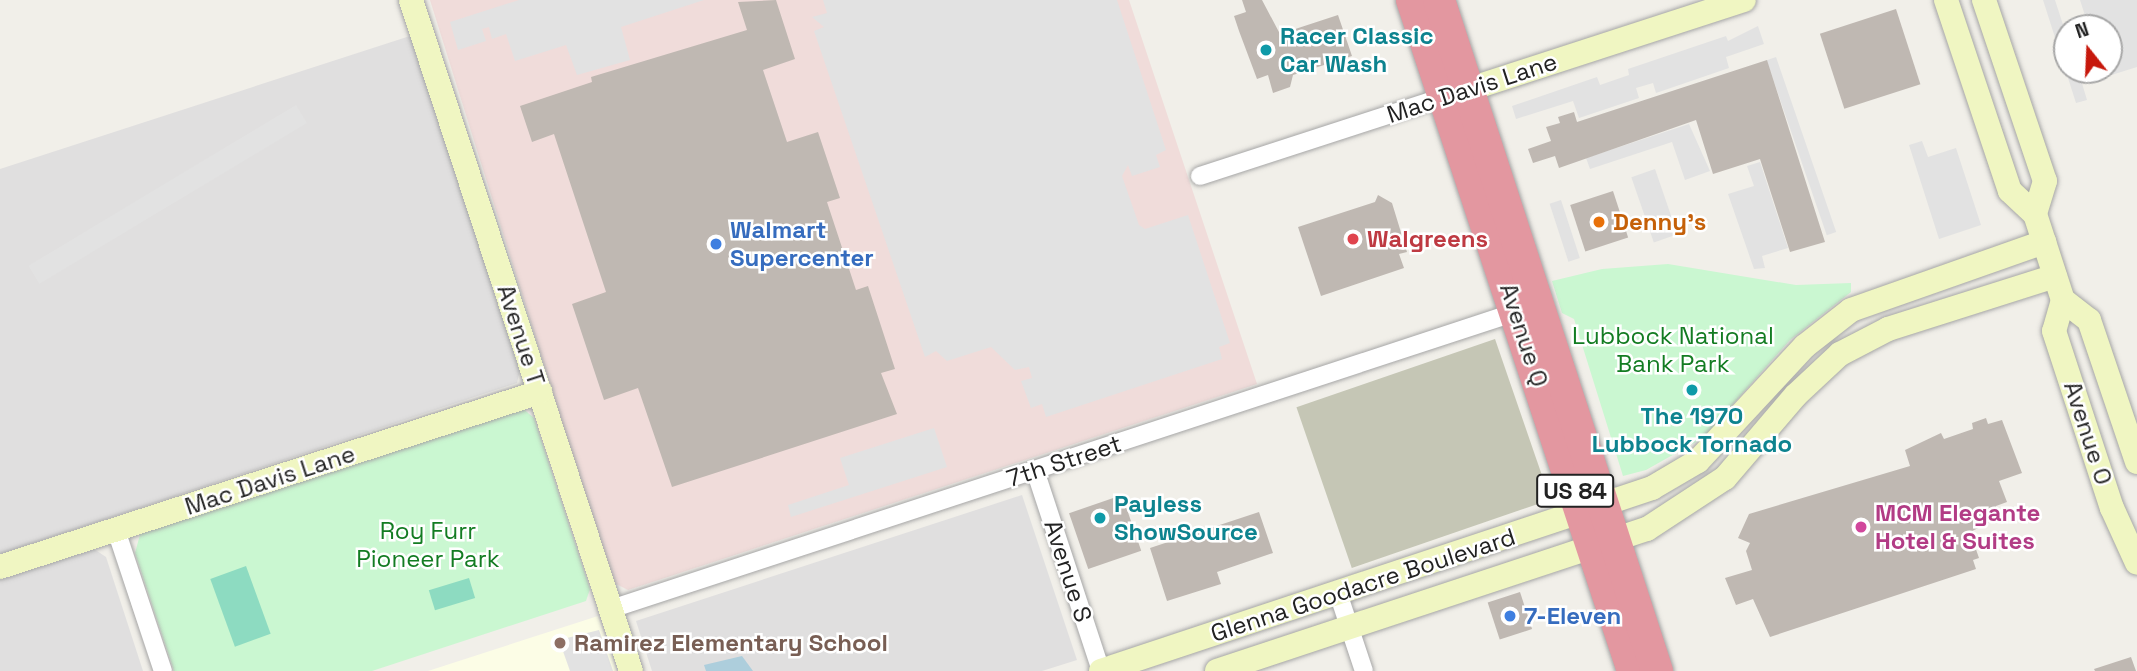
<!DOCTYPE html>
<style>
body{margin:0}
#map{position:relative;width:2137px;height:671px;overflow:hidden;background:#f1efe9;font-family:"Space Grotesk",sans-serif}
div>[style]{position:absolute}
.residential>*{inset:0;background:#e0dfdf}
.commercial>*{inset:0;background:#f0dcda}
.education>*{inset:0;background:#fcfde6}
.construction>*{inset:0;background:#c5c6b5;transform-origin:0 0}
.park>*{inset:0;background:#caf7d1}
.pitch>*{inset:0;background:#8ddbc1;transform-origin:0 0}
.parking>*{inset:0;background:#e2e2e2;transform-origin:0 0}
.water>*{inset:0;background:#adcedc}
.building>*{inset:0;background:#bfb8b2;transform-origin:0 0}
.roads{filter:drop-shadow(0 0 2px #a6a6a6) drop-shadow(0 0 2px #a6a6a6)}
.street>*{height:18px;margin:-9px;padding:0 9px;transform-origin:9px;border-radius:9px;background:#fff}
.secondary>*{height:24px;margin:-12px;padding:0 12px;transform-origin:12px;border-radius:12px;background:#f0f6c2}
.highway>*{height:32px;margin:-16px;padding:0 16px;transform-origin:16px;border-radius:16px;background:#e397a0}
.dots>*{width:19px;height:19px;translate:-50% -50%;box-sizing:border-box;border:4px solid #fff;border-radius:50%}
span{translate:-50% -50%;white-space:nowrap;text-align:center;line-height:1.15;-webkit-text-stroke:5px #fff;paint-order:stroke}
.shield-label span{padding:2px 5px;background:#fff;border:2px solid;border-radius:5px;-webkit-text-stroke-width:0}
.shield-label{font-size:23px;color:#222;font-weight:700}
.culture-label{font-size:24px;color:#0d838f;font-weight:700}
.left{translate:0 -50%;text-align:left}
.street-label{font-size:24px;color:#222}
.food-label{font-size:24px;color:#c56008;font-weight:700}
.shop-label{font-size:24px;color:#366cbe;font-weight:700}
.health-label{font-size:24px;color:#be3a42;font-weight:700}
.park-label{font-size:24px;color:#137c22}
.hotel-label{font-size:24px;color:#b23c85;font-weight:700}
.education-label{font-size:24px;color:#785e54;font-weight:700}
.north{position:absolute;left:2053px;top:14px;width:70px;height:70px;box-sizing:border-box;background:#fff;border:2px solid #a7a7a7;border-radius:50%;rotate:342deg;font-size:19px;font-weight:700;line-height:28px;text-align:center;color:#222}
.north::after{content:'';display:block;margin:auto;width:24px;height:32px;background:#c7180c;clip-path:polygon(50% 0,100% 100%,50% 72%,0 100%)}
</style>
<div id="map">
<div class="residential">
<i style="clip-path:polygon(410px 36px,520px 370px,517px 383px,0 554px,0 169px)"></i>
<i style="clip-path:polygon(1022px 495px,1077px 660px,1042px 671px,652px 671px,636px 621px)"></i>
<i style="clip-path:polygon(94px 549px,106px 557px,143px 671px,0 671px,0 580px)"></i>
</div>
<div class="commercial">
<i style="clip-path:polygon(430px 0,1129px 0,1257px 384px,628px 590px,612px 582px)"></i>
</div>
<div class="education">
<i style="clip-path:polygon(598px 616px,617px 671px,428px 671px)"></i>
</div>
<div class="construction">
<i style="left:1495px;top:339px;width:170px;height:210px;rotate:71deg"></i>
</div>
<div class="park">
<i style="clip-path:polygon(1668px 264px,1796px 285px,1851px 283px,1851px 292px,1790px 340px,1703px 438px,1646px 470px,1623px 476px,1574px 319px,1562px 313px,1552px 281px,1602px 269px)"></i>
<i style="clip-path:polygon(521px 407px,534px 418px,590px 589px,586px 601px,372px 671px,174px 671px,135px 553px,141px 531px)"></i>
</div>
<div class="pitch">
<i style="left:246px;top:566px;width:72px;height:38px;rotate:70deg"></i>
<i style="left:469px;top:578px;width:21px;height:42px;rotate:73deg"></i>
</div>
<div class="parking">
<i style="clip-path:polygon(519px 0,704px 0,621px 27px,630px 60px,577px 75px,566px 45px,515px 61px,506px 34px,492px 39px,489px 27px,482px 29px,486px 41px,458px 50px,450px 22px)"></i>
<i style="clip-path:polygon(823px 0,1117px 0,1166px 150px,1156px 155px,1160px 167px,1132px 176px,1128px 165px,1122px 176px,1139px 225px,1145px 229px,1188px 215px,1230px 343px,1219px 347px,1222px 359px,1046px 417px,1042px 404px,1031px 408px,1021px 381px,1032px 378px,1029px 367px,1015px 370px,991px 347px,947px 361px,936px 351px,925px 357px,814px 31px,824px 27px,812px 17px,827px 13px)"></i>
<i style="clip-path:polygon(2043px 0,2055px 0,2067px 37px,2067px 70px,2078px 70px,2087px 100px,2076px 103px)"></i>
<i style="clip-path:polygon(2080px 0,2137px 0,2137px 67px,2105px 77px,2109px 28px,2089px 28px)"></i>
<i style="clip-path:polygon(1758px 26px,1764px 44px,1726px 57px,1729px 68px,1656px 93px,1653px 83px,1636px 88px,1639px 98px,1579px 118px,1573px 101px,1516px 119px,1512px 106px,1597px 77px,1600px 85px,1629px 75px,1628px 69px,1726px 36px,1728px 41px)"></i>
<i style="left:1776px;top:57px;width:185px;height:10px;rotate:71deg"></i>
<i style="left:296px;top:105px;width:21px;height:312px;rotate:59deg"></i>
<i style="clip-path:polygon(1689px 124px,1710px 171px,1685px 180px,1672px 142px,1590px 169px,1586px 158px)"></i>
<i style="clip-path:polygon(1922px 141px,1928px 157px,1956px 148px,1981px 225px,1939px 239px,1909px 145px)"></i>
<i style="clip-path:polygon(1760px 162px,1788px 248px,1762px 256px,1765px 268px,1754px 269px,1728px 194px,1754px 186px,1747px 166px)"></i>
<i style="left:1655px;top:169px;width:69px;height:25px;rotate:71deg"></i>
<i style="left:1561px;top:200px;width:61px;height:12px;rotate:72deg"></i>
<i style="clip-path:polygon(934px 428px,947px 467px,791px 517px,788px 505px,849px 485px,840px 458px)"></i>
<i style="clip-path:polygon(599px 630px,613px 671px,570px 671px,559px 640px)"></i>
</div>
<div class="water">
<i style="clip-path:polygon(742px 656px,753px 671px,706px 671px,704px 665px)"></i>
</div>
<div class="building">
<i style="clip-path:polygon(776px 0,795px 59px,763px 70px,787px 142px,818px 132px,840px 198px,827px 202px,856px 290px,868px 286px,895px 369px,881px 373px,897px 414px,672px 487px,638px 388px,604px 400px,572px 304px,606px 292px,554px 134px,532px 142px,520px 106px,592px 82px,591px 77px,747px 30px,738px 2px)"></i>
<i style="clip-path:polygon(1242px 0,1262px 0,1280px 34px,1338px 15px,1352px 56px,1293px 75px,1290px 87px,1273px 93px,1268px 75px,1257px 79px,1239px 31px,1234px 16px,1246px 12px)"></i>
<i style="left:1896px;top:9px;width:79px;height:80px;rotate:72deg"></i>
<i style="clip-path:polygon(1767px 60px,1825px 242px,1790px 252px,1760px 159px,1713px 174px,1696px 120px,1559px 168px,1555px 156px,1533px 163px,1528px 149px,1551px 141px,1546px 127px,1560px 123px,1558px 117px,1574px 112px,1577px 122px)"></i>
<i style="left:1613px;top:191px;width:49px;height:45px;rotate:72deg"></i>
<i style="clip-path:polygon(1378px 195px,1392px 203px,1407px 252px,1399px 254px,1404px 268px,1321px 296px,1298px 227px,1375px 202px)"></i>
<i style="clip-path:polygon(1986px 418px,1988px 424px,2002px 420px,2022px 473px,1999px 481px,2007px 502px,1996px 506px,1989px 523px,1970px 532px,1979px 558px,1973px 560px,1976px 569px,1770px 637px,1753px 599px,1736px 605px,1725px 578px,1752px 570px,1746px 551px,1750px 543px,1738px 538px,1749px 514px,1910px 466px,1905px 450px,1941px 433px,1944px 439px,1973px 429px,1972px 423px)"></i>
<i style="left:1122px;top:495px;width:59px;height:56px;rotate:71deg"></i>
<i style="clip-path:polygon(1259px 512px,1273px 553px,1217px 572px,1221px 584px,1167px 601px,1150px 548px)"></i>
<i style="left:1520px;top:592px;width:39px;height:34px;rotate:72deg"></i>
<i style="clip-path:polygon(2131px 657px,2136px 671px,2095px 671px,2094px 669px)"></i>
</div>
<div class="roads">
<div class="street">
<i style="left:1200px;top:176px;width:263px;rotate:-18deg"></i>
<i style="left:1035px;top:470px;width:212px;rotate:71.8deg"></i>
<i style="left:116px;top:530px;width:149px;rotate:71.6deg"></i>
<i style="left:1338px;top:593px;width:82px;rotate:71.6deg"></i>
<i style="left:611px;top:609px;width:952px;rotate:-18.17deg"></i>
</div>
<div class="secondary">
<i style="left:411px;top:0;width:706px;rotate:71.85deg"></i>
<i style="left:1946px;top:0;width:201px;rotate:71.5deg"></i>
<i style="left:2010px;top:191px;width:34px;rotate:43deg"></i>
<i style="left:2035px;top:214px;width:90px;rotate:72deg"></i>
<i style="left:2063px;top:300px;width:32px;rotate:106deg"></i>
<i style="left:2054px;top:331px;width:186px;rotate:71.9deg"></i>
<i style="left:2112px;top:508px;width:60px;rotate:65.6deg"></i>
<i style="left:1984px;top:0;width:191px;rotate:71.4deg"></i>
<i style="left:2045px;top:181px;width:34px;rotate:107deg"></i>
<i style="left:1467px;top:90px;width:291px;rotate:-18deg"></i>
<i style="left:2063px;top:300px;width:33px;rotate:38deg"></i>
<i style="left:2089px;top:320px;width:150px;rotate:71.3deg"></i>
<i style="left:0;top:567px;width:568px;rotate:-17.96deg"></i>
<i style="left:1101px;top:671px;width:581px;rotate:-18.37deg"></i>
<i style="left:1652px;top:488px;width:53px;rotate:-30.4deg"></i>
<i style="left:1698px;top:461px;width:157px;rotate:-47.1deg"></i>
<i style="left:1805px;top:346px;width:58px;rotate:-38deg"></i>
<i style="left:1851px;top:310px;width:205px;rotate:-19.4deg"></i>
<i style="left:1217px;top:671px;width:453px;rotate:-18.3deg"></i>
<i style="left:1647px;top:529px;width:93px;rotate:-33.2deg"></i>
<i style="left:1725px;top:478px;width:109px;rotate:-49.5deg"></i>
<i style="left:1796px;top:395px;width:60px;rotate:-43deg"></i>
<i style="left:1840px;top:354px;width:54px;rotate:-27.5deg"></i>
<i style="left:1888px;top:329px;width:175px;rotate:-17.6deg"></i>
</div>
<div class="highway">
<i style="left:1412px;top:0;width:706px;rotate:71.77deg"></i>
<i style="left:1439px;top:0;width:706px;rotate:72deg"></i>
</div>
</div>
<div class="dots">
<i style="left:1266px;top:50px;background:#0f9aa8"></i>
<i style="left:1599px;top:222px;background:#e8710a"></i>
<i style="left:1353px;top:239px;background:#e0444e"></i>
<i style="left:716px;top:244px;background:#3f7fe0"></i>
<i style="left:1692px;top:390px;background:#0f9aa8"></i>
<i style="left:1100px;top:518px;background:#0f9aa8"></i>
<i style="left:1861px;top:527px;background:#d1479c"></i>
<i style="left:1510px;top:616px;background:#3f7fe0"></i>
<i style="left:560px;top:643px;background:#8d6e63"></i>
</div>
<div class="shield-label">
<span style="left:1575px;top:491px">US 84</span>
</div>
<div class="culture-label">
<span class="left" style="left:1280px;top:50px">Racer Classic<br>Car Wash</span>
<span style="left:1692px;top:430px">The 1970<br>Lubbock Tornado</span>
<span class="left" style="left:1114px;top:518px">Payless<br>ShowSource</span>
</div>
<div class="street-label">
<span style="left:1472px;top:88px;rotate:-18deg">Mac Davis Lane</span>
<span style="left:521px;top:335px;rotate:72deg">Avenue T</span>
<span style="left:1524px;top:335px;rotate:72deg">Avenue Q</span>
<span style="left:2088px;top:433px;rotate:72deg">Avenue O</span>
<span style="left:1064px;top:461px;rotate:-18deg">7th Street</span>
<span style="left:270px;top:480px;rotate:-18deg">Mac Davis Lane</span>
<span style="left:1068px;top:571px;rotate:72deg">Avenue S</span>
<span style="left:1363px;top:585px;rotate:-18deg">Glenna Goodacre Boulevard</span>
</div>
<div class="food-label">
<span class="left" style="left:1613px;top:222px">Denny's</span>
</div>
<div class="shop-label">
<span class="left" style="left:730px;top:244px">Walmart<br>Supercenter</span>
<span class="left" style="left:1524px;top:616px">7-Eleven</span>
</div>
<div class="health-label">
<span class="left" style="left:1367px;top:239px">Walgreens</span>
</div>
<div class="park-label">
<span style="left:1673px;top:350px">Lubbock National<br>Bank Park</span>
<span style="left:428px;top:545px">Roy Furr<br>Pioneer Park</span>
</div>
<div class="hotel-label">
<span class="left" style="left:1875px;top:527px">MCM Elegante<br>Hotel &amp; Suites</span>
</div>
<div class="education-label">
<span class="left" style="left:574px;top:643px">Ramirez Elementary School</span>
</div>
<div class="north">N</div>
</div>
